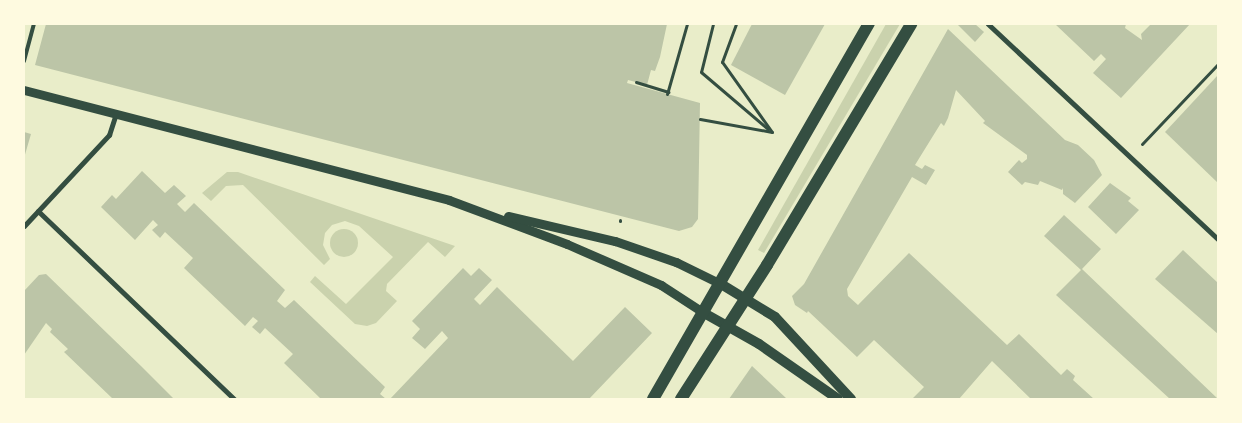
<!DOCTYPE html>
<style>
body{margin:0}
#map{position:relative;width:1242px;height:423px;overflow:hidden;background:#e9edc9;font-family:"Asap Condensed",sans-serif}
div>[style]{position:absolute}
.green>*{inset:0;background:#cad2ad}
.round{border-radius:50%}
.building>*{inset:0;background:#bcc5a7}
.path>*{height:3px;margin:-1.5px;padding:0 1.5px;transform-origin:1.5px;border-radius:1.5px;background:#344e41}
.service>*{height:4px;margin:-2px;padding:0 2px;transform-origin:2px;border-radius:2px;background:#344e41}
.minor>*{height:5px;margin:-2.5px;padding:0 2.5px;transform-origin:2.5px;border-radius:2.5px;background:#344e41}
.tertiary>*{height:9px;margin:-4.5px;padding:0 4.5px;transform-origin:4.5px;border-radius:4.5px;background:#344e41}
.secondary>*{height:10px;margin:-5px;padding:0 5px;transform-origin:5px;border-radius:5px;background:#344e41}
.primary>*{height:12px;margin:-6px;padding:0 6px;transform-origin:6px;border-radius:6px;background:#344e41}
span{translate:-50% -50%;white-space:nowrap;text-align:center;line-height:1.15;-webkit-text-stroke:4px #fefae0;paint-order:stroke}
.frame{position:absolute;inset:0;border:25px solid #fefae0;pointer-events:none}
</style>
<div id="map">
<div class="green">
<i style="clip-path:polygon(886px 24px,900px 24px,764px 253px,758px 250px)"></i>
<i style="clip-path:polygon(227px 172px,238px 172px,455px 246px,445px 257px,428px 242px,387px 284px,386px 291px,397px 301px,376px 323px,367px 326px,355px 324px,310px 282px,315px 276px,346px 304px,393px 257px,359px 226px,345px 221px,332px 225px,325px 233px,323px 245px,330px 259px,324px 265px,243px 185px,226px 186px,211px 201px,202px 193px)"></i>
<i class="round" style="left:330px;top:229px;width:28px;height:28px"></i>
</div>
<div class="building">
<i style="clip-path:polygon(46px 24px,667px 24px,660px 57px,655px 71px,651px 70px,647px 85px,628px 80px,627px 83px,700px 103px,698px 219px,692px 227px,679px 231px,35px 65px)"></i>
<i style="clip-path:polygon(752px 24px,825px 24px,785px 95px,731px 65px)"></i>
<i style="clip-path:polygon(957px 24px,975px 24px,984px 32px,975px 42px)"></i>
<i style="clip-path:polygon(1055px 24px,1126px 24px,1125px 28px,1142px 40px,1141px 34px,1151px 24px,1190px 24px,1121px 98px,1093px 73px,1106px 59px,1101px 54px,1094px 61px)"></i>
<i style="clip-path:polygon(948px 29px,1065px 140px,1078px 145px,1094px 160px,1102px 175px,1075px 203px,1063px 194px,1063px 188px,1062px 190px,1040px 181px,1038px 185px,1025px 182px,1022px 185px,1008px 172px,1019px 160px,1022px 163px,1027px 159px,1027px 155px,983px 123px,985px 121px,956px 90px,948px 118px,944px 126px,941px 123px,915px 165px,922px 169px,925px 165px,935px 170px,926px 185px,912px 177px,847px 289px,848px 296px,858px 305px,909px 253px,1007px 345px,1019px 334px,1061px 375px,1067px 369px,1075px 376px,1073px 380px,1094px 399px,1031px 399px,992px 361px,959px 399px,912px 399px,924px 387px,874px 340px,857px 357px,808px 311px,807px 313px,795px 305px,792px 296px,804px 284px)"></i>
<i style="clip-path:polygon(1218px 75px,1218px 183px,1165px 132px)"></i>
<i style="clip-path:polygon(24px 132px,31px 134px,24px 158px)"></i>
<i style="clip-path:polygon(142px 171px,165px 193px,174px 185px,186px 196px,177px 204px,185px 212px,194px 203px,285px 290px,277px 301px,285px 308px,294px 300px,385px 387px,380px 394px,386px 399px,321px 399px,284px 363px,293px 354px,265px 328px,260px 334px,252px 327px,258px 321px,253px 317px,245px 326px,184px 268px,193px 258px,165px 232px,160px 238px,152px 230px,158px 225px,153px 220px,135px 240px,101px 207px,112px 195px,116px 199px)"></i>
<i style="clip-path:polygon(1110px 183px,1131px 198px,1128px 201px,1139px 210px,1116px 234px,1088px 207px)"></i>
<i style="clip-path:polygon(1064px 215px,1101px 249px,1082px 269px,1218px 399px,1170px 399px,1056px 295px,1081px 270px,1044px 236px)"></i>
<i style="clip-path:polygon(1183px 250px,1218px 283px,1218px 334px,1155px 279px)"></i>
<i style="clip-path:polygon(463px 268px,471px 276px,479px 268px,492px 280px,474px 299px,480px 305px,497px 287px,573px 361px,625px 307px,652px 333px,589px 399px,390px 399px,448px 338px,442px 331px,425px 349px,412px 338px,420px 329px,412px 321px)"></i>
<i style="clip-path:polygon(46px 274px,141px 366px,174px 399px,113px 399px,64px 352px,68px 349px,50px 332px,52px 329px,46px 323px,24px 355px,24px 291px,39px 275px)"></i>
<i style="clip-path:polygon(752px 366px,787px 399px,729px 399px)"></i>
</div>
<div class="path">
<i style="left:713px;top:24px;width:49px;rotate:104deg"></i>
<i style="left:701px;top:72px;width:88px;rotate:40.4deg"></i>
<i style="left:636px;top:82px;width:34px;rotate:17deg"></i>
<i style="left:667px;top:94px;width:73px;rotate:-74.1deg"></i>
<i style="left:700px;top:119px;width:73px;rotate:10.2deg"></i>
<i style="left:772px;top:132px;width:86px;rotate:-125.5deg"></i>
<i style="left:722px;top:62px;width:40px;rotate:-69.8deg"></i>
<i style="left:1142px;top:144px;width:110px;rotate:-46.5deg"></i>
<i style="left:620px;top:221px;width:1px;rotate:-90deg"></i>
</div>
<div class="service">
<i style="left:24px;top:61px;width:38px;rotate:-75deg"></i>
</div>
<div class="minor">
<i style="left:988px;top:24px;width:315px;rotate:43.1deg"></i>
<i style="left:38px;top:211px;width:272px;rotate:43.8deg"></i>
<i style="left:24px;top:226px;width:125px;rotate:-47deg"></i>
<i style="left:109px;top:135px;width:22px;rotate:-72deg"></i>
</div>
<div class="tertiary">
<i style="left:24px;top:90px;width:439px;rotate:14.5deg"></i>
<i style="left:449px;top:200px;width:126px;rotate:20.4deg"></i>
<i style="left:567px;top:244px;width:103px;rotate:23.6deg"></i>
<i style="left:661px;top:285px;width:51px;rotate:33.1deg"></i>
<i style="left:508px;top:216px;width:110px;rotate:13.2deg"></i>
<i style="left:615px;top:241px;width:65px;rotate:19deg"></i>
<i style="left:676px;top:262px;width:50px;rotate:26.1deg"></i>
</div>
<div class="secondary">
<i style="left:721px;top:284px;width:63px;rotate:31.4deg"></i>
<i style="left:775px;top:317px;width:112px;rotate:47.2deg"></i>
<i style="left:704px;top:313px;width:63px;rotate:29.4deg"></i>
<i style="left:759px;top:344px;width:96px;rotate:34.8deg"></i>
</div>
<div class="primary">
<i style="left:653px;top:399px;width:433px;rotate:-60.1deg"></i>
<i style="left:681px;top:399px;width:159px;rotate:-57.3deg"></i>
<i style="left:767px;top:265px;width:281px;rotate:-59.1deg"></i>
</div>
<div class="frame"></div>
</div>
